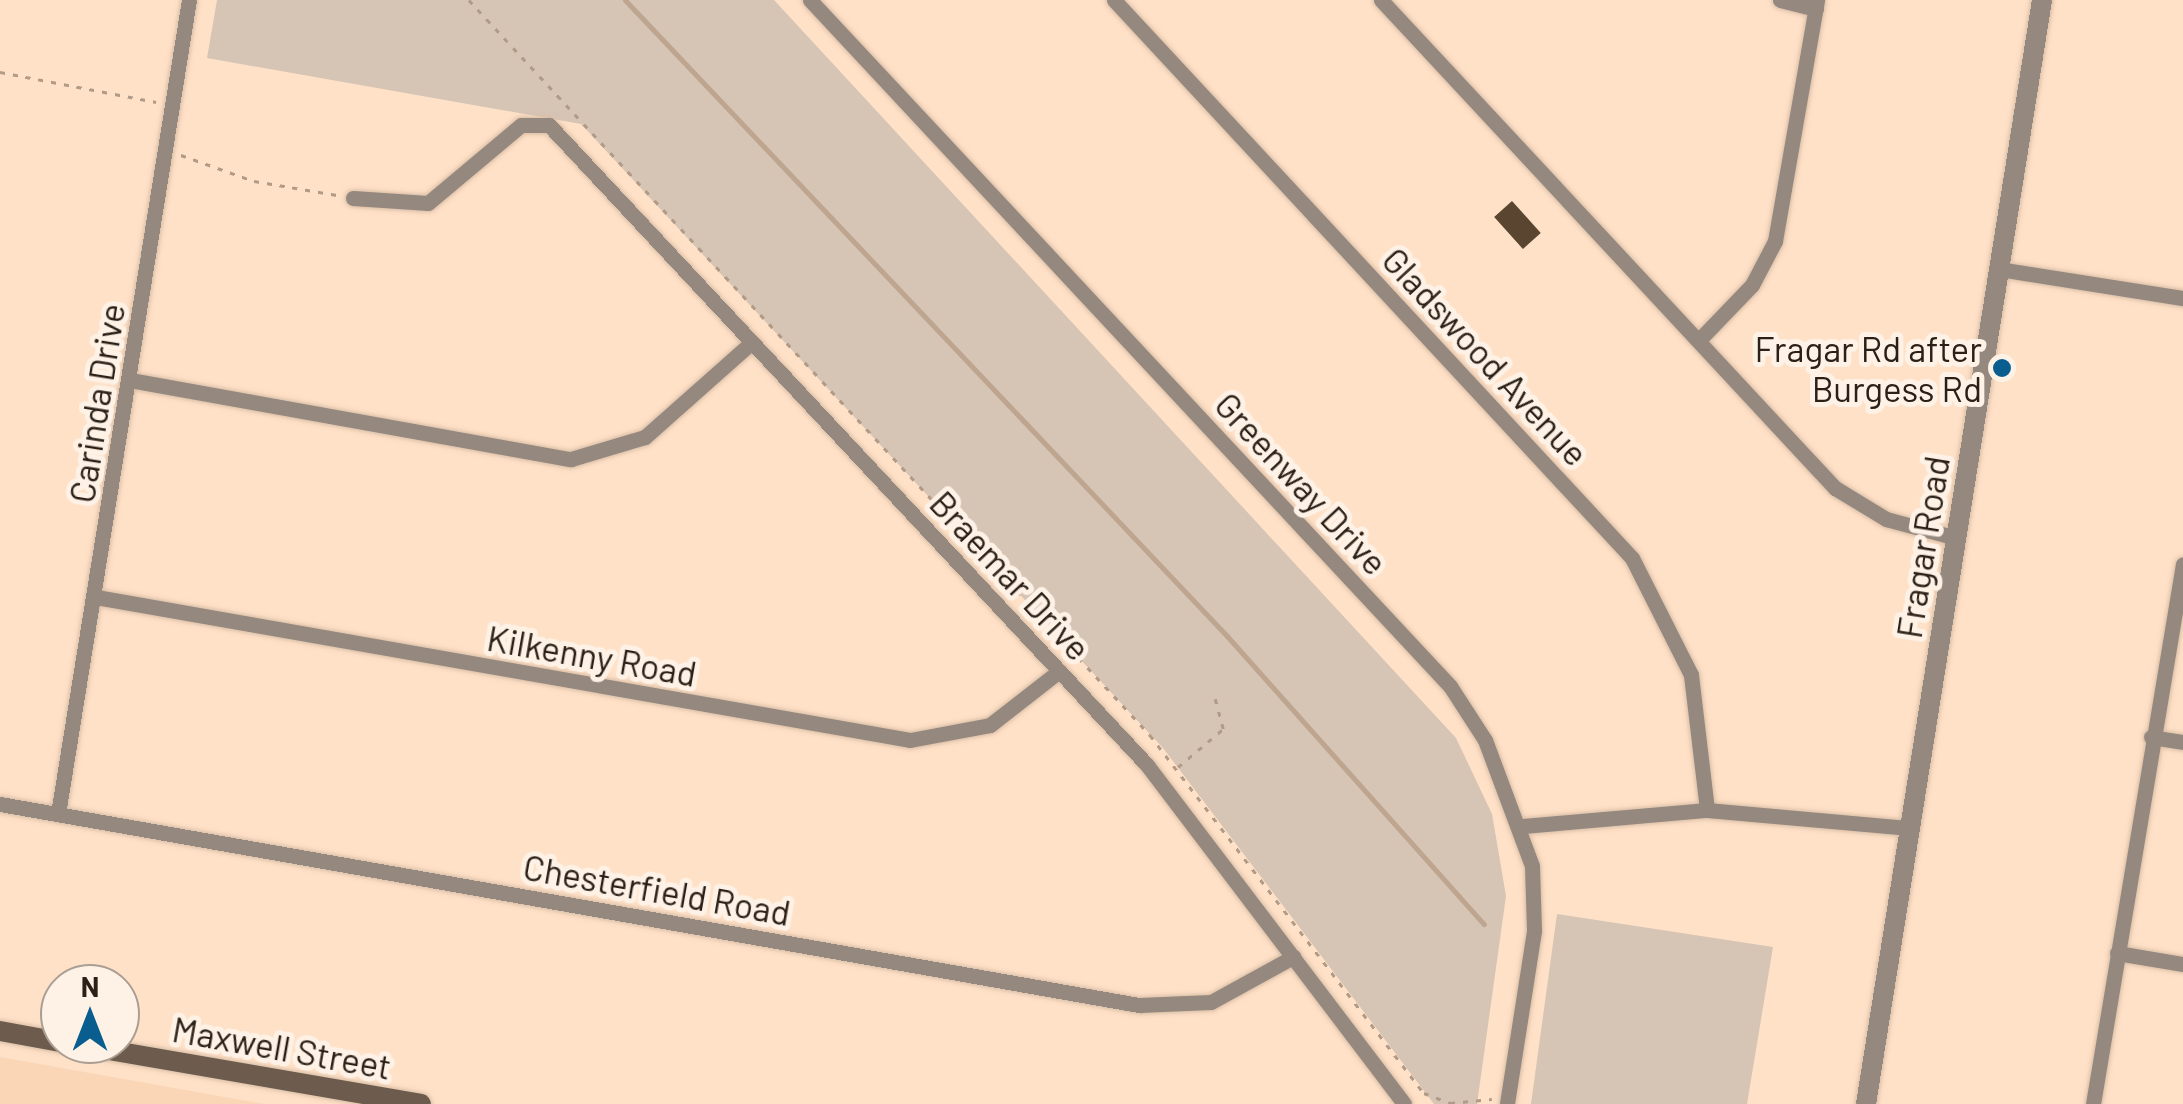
<!DOCTYPE html>
<style>
body{margin:0}
#map{position:relative;width:2183px;height:1104px;overflow:hidden;background:#ffe1c7;font-family:Barlow,sans-serif}
div>[style]{position:absolute}
.built>*{inset:0;background:#fad6b7}
.green>*{inset:0;background:#d6c4b5}
.stream>*{height:5px;margin:-2.5px;padding:0 2.5px;transform-origin:2.5px;border-radius:2.5px;background:#bea58f}
.building>*{inset:0;background:#5a4531;transform-origin:0 0}
.path>*{height:2.5px;margin-top:-1.25px;transform-origin:0;background:repeating-linear-gradient(90deg,#b29b86 0 5px,transparent 0 13px)}
.roads{filter:drop-shadow(0 0 2px #d9bea7) drop-shadow(0 0 2px #d9bea7)}
.minor>*{height:15px;margin:-7.5px;padding:0 7.5px;transform-origin:7.5px;border-radius:7.5px;background:#95887e}
.tertiary>*{height:20px;margin:-10px;padding:0 10px;transform-origin:10px;border-radius:10px;background:#95887e}
.secondary>*{height:20px;margin:-10px;padding:0 10px;transform-origin:10px;border-radius:10px;background:#6d5c4d}
.dots>*{width:28px;height:28px;translate:-50% -50%;box-sizing:border-box;border:5px solid #fef2e7;border-radius:50%}
span{translate:-50% -50%;white-space:nowrap;text-align:center;line-height:1.15;-webkit-text-stroke:10px #fef2e7;paint-order:stroke}
.poi-label{font-size:35px;color:#2b2016}
.right{translate:-100% -50%;text-align:right}
.street-label{font-size:35px;color:#2b2016}
.north{position:absolute;left:40px;top:964px;width:100px;height:100px;box-sizing:border-box;background:#fef2e7;border:2px solid #aa9e93;border-radius:50%;rotate:0deg;font-size:28px;font-weight:700;line-height:40px;text-align:center;color:#2b2016}
.north::after{content:'';display:block;margin:auto;width:35px;height:45px;background:#0a5d8f;clip-path:polygon(50% 0,100% 100%,50% 72%,0 100%)}
</style>
<div id="map">
<div class="built">
<i style="clip-path:polygon(0 1057px,265px 1104px,0 1104px)"></i>
</div>
<div class="green">
<i style="clip-path:polygon(217px 0,774px 0,1456px 738px,1492px 814px,1506px 896px,1477px 1104px,1434px 1104px,1163px 748px,581px 124px,207px 58px)"></i>
<i style="clip-path:polygon(1557px 914px,1773px 947px,1747px 1104px,1531px 1104px)"></i>
</div>
<div class="stream">
<i style="left:625px;top:0;width:876px;rotate:46.57deg"></i>
<i style="left:1227px;top:636px;width:386px;rotate:48.3deg"></i>
</div>
<div class="building">
<i style="left:1512px;top:201px;width:43px;height:24px;rotate:48deg"></i>
</div>
<div class="path">
<i style="left:469px;top:0;width:1002px;rotate:47.18deg"></i>
<i style="left:1150px;top:735px;width:451px;rotate:52.6deg"></i>
<i style="left:1424px;top:1093px;width:28px;rotate:21deg"></i>
<i style="left:1450px;top:1103px;width:42px;rotate:-5.4deg"></i>
<i style="left:0;top:72px;width:159px;rotate:10.9deg"></i>
<i style="left:181px;top:155px;width:77px;rotate:19.6deg"></i>
<i style="left:254px;top:181px;width:84px;rotate:9.6deg"></i>
<i style="left:1178px;top:767px;width:59px;rotate:-40.2deg"></i>
<i style="left:1223px;top:729px;width:31px;rotate:-105deg"></i>
</div>
<div class="roads">
<div class="minor">
<i style="left:810px;top:0;width:938px;rotate:46.99deg"></i>
<i style="left:1450px;top:686px;width:64px;rotate:57.1deg"></i>
<i style="left:1485px;top:740px;width:134px;rotate:69.5deg"></i>
<i style="left:1532px;top:866px;width:65px;rotate:88.2deg"></i>
<i style="left:1534px;top:931px;width:175px;rotate:98.9deg"></i>
<i style="left:1114px;top:0;width:761px;rotate:47.13deg"></i>
<i style="left:1632px;top:558px;width:131px;rotate:63.2deg"></i>
<i style="left:1691px;top:675px;width:136px;rotate:83.2deg"></i>
<i style="left:1381px;top:0;width:667px;rotate:47.07deg"></i>
<i style="left:1835px;top:488px;width:60px;rotate:31.3deg"></i>
<i style="left:1886px;top:519px;width:73px;rotate:15deg"></i>
<i style="left:1780px;top:0;width:37px;rotate:14deg"></i>
<i style="left:353px;top:198px;width:75px;rotate:3.8deg"></i>
<i style="left:428px;top:203px;width:121px;rotate:-40deg"></i>
<i style="left:521px;top:125px;width:28px"></i>
<i style="left:549px;top:125px;width:876px;rotate:46.94deg"></i>
<i style="left:1147px;top:765px;width:425px;rotate:52.8deg"></i>
<i style="left:1999px;top:269px;width:186px;rotate:9deg"></i>
<i style="left:1699px;top:340px;width:76px;rotate:-46.1deg"></i>
<i style="left:1752px;top:285px;width:50px;rotate:-62.4deg"></i>
<i style="left:1775px;top:241px;width:245px;rotate:-80.1deg"></i>
<i style="left:130px;top:380px;width:448px;rotate:10.2deg"></i>
<i style="left:571px;top:459px;width:77px;rotate:-16.6deg"></i>
<i style="left:645px;top:437px;width:142px;rotate:-41.6deg"></i>
<i style="left:96px;top:597px;width:826px;rotate:9.96deg"></i>
<i style="left:910px;top:740px;width:81px;rotate:-10.6deg"></i>
<i style="left:990px;top:725px;width:88px;rotate:-38deg"></i>
<i style="left:2151px;top:737px;width:32px;rotate:9deg"></i>
<i style="left:0;top:804px;width:1157px;rotate:10.01deg"></i>
<i style="left:1139px;top:1005px;width:72px;rotate:-2.4deg"></i>
<i style="left:1211px;top:1002px;width:94px;rotate:-28.8deg"></i>
<i style="left:58px;top:814px;width:824px;rotate:-80.86deg"></i>
<i style="left:1523px;top:826px;width:185px;rotate:-5deg"></i>
<i style="left:1707px;top:810px;width:204px;rotate:5.1deg"></i>
<i style="left:2117px;top:953px;width:67px;rotate:9.5deg"></i>
<i style="left:2093px;top:1104px;width:547px;rotate:-80.54deg"></i>
</div>
<div class="tertiary">
<i style="left:1866px;top:1104px;width:1118px;rotate:-80.94deg"></i>
</div>
<div class="secondary">
<i style="left:0;top:1031px;width:61px;rotate:10.4deg"></i>
<i style="left:74px;top:1044px;width:352px;rotate:9.8deg"></i>
</div>
</div>
<div class="dots">
<i style="left:2002px;top:368px;background:#0a5d8f"></i>
</div>
<div class="poi-label">
<span class="right" style="left:1982px;top:368px">Fragar Rd after<br>Burgess Rd</span>
</div>
<div class="street-label">
<span style="left:1486px;top:356px;rotate:47deg">Gladswood Avenue</span>
<span style="left:96px;top:403px;rotate:-81deg">Carinda Drive</span>
<span style="left:1302px;top:483px;rotate:47deg">Greenway Drive</span>
<span style="left:1922px;top:547px;rotate:-81deg">Fragar Road</span>
<span style="left:1011px;top:575px;rotate:47deg">Braemar Drive</span>
<span style="left:592px;top:655px;rotate:10deg">Kilkenny Road</span>
<span style="left:657px;top:889px;rotate:10deg">Chesterfield Road</span>
<span style="left:282px;top:1047px;rotate:10deg">Maxwell Street</span>
</div>
<div class="north">N</div>
</div>
